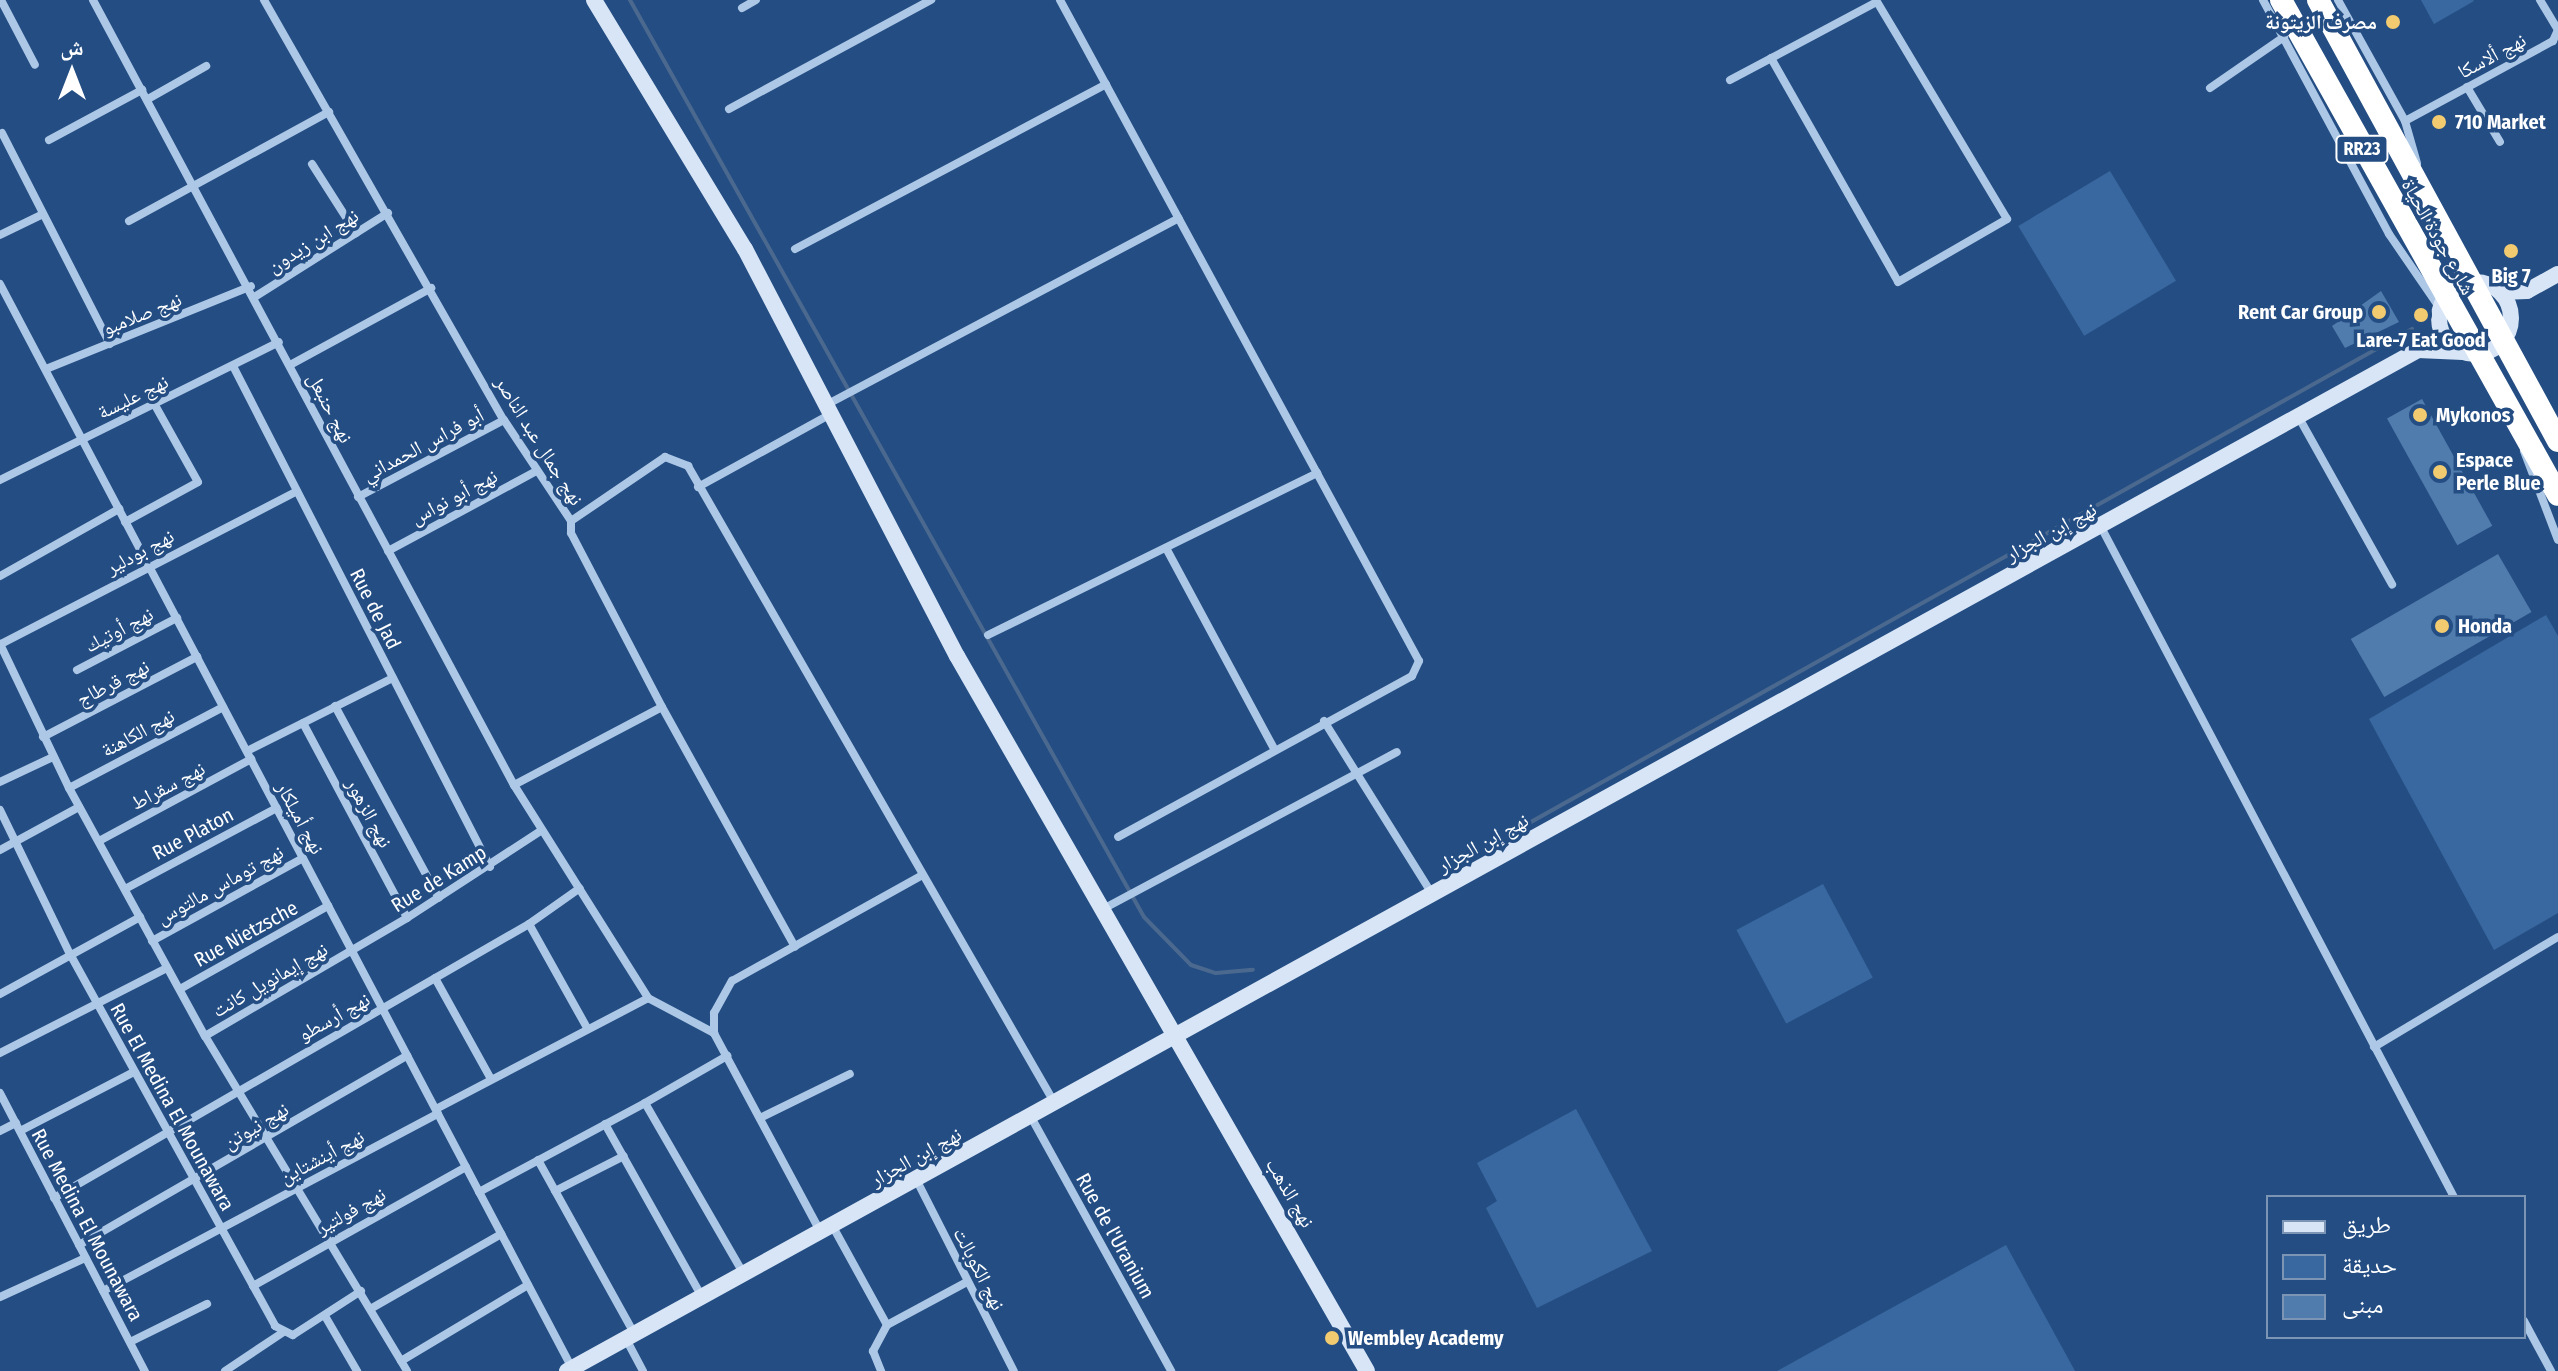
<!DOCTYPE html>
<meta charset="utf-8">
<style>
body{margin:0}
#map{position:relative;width:2558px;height:1371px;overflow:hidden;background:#244e83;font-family:"Fira Sans Condensed","Noto Naskh Arabic",sans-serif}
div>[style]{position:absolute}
.green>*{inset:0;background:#3968a0;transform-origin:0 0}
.stream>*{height:4px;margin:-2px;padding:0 2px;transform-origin:2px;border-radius:2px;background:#4b698f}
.building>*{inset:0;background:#507bad;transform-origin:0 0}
.street>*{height:8px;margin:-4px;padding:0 4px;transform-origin:4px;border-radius:4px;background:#adc8e7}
.secondary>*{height:16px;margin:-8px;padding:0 8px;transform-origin:8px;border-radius:8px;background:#d7e5f6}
.secondary>.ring{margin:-8px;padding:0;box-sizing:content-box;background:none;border:16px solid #d7e5f6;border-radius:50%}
.highway>*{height:22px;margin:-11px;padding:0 11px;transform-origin:11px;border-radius:11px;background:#fff}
.dots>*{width:22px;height:22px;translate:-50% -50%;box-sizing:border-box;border:4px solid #244e83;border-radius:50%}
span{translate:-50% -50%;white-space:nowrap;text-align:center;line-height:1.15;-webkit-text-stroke:7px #244e83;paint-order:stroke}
.shield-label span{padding:2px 6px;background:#244e83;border:2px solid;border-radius:6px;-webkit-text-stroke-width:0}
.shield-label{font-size:18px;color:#fff;font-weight:700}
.poi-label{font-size:20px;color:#fff;font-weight:700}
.right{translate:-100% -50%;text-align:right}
.left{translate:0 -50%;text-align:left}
.street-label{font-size:20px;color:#fff}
.legend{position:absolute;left:2266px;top:1195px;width:260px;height:144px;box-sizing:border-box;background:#244e83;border:2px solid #7c95b5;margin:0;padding:10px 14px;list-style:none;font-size:24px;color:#fff}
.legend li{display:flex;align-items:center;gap:16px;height:40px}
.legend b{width:40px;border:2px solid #7c95b5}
.north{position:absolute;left:32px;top:32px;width:80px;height:80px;-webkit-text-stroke:6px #244e83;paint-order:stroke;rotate:0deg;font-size:22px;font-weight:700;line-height:32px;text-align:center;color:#fff}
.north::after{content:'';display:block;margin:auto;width:28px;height:36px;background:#fff;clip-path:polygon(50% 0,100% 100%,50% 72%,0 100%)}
</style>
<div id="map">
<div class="green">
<i style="clip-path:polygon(2421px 0,2473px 0,2474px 1px,2434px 24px)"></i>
<i style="left:2110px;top:171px;width:128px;height:107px;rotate:59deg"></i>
<i style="clip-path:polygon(2546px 615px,2558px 636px,2558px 913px,2494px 950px,2369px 719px)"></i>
<i style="left:1823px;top:884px;width:106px;height:98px;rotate:62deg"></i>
<i style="clip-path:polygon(1576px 1109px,1652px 1251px,1537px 1308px,1486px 1208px,1497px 1201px,1477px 1163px)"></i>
<i style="clip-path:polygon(2006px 1245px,2075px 1371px,1777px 1371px)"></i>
</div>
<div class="stream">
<i style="left:630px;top:0;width:1051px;rotate:60.73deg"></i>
<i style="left:1144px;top:917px;width:67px;rotate:45.6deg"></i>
<i style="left:1191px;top:965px;width:26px;rotate:18deg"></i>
<i style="left:1216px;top:973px;width:37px;rotate:-5deg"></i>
<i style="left:1522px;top:827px;width:1020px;rotate:-29.23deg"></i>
</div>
<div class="building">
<i style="clip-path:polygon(2381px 291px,2399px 322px,2345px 348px,2332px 326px)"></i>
<i style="left:2422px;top:399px;width:145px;height:40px;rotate:61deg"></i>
<i style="left:2498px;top:554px;width:67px;height:170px;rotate:60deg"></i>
</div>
<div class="street">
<i style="left:1px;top:0;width:73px;rotate:62.4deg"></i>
<i style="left:93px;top:0;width:891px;rotate:61.8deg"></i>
<i style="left:514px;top:785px;width:252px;rotate:57.8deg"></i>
<i style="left:648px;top:998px;width:75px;rotate:27.9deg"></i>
<i style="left:264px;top:0;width:484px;rotate:60.3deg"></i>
<i style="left:504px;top:420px;width:121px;rotate:56.4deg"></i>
<i style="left:571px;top:521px;width:12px;rotate:90deg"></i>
<i style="left:571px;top:533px;width:196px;rotate:62.4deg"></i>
<i style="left:662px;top:707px;width:274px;rotate:61deg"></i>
<i style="left:1060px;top:0;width:752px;rotate:61.49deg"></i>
<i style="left:1419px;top:661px;width:17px;rotate:115deg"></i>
<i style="left:1412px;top:676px;width:335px;rotate:151.3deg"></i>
<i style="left:2263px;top:0;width:266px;rotate:61.7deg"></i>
<i style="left:2389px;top:234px;width:88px;rotate:55.6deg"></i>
<i style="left:2338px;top:0;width:138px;rotate:61deg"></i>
<i style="left:2405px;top:121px;width:44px;rotate:74.1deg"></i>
<i style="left:742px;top:8px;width:16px;rotate:-30deg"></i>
<i style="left:1771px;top:58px;width:257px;rotate:60.4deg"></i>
<i style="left:1898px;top:282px;width:126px;rotate:-30deg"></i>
<i style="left:2007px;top:219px;width:255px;rotate:-120.9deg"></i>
<i style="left:1730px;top:80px;width:166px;rotate:-28deg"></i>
<i style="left:2467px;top:87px;width:64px;rotate:59deg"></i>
<i style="left:2210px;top:88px;width:90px;rotate:-34.6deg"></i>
<i style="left:148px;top:99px;width:67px;rotate:-29.6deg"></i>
<i style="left:729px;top:109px;width:230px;rotate:-28.4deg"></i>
<i style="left:2405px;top:121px;width:168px;rotate:-28.4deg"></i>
<i style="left:2553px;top:41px;width:12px;rotate:-66deg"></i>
<i style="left:2558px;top:30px;width:35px;rotate:-121deg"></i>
<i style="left:2px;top:133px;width:237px;rotate:62.9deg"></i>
<i style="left:49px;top:140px;width:106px;rotate:-28.3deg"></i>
<i style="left:312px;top:164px;width:82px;rotate:57.5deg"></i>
<i style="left:129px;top:221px;width:228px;rotate:-28.6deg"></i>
<i style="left:0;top:235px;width:46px;rotate:-26deg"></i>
<i style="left:795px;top:249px;width:352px;rotate:-27.9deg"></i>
<i style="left:0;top:284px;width:1226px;rotate:62.18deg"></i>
<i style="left:256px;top:296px;width:156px;rotate:-32.2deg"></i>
<i style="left:290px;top:365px;width:161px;rotate:-28.6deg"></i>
<i style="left:233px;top:366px;width:563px;rotate:62.84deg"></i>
<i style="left:46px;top:369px;width:221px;rotate:-22deg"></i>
<i style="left:826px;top:405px;width:399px;rotate:-27.9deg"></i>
<i style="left:2298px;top:416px;width:193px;rotate:60.8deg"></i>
<i style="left:2524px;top:451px;width:95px;rotate:69.1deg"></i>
<i style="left:0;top:480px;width:311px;rotate:-26.3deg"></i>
<i style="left:698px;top:487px;width:152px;rotate:-28.8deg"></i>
<i style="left:358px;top:497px;width:165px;rotate:-27.8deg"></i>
<i style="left:571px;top:521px;width:114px;rotate:-34.2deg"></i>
<i style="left:665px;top:457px;width:25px;rotate:21deg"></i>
<i style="left:688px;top:466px;width:734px;rotate:60.08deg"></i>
<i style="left:125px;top:522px;width:83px;rotate:-28.7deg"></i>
<i style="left:198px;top:482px;width:88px;rotate:-119.2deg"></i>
<i style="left:2101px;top:527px;width:757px;rotate:62.22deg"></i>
<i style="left:1166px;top:548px;width:226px;rotate:61.7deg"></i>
<i style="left:388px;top:551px;width:167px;rotate:-28.3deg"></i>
<i style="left:0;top:576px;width:137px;rotate:-29.4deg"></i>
<i style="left:988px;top:635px;width:367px;rotate:-26.2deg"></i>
<i style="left:0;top:644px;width:160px;rotate:64.4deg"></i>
<i style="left:69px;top:788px;width:283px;rotate:61.3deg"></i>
<i style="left:205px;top:1036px;width:391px;rotate:58.9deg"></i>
<i style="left:1px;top:644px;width:333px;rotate:-27.3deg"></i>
<i style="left:77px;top:670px;width:113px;rotate:-27.5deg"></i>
<i style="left:335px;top:706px;width:218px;rotate:61.6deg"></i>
<i style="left:1324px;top:721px;width:204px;rotate:58deg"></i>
<i style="left:303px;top:723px;width:221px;rotate:61.9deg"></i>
<i style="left:43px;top:737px;width:174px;rotate:-27.5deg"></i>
<i style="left:247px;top:751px;width:163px;rotate:-26.6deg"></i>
<i style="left:0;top:782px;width:59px;rotate:-25.3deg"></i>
<i style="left:514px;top:785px;width:167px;rotate:-27.8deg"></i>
<i style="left:69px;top:788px;width:174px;rotate:-27.7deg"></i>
<i style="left:0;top:810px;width:160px;rotate:64.1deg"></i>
<i style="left:70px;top:954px;width:425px;rotate:61.1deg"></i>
<i style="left:275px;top:1326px;width:20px;rotate:27deg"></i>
<i style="left:293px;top:1335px;width:81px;rotate:-32.9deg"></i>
<i style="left:99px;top:841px;width:173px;rotate:-28.3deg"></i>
<i style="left:0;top:850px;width:90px;rotate:-28.6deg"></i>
<i style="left:125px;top:889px;width:172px;rotate:-28.1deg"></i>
<i style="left:1103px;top:909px;width:333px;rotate:-28.1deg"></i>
<i style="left:529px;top:924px;width:62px;rotate:-35.2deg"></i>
<i style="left:152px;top:941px;width:172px;rotate:-28.8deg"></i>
<i style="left:435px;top:978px;width:115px;rotate:61deg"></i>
<i style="left:180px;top:989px;width:170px;rotate:-29.3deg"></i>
<i style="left:0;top:994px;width:160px;rotate:-28.8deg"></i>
<i style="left:205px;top:1036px;width:234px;rotate:-30.3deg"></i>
<i style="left:407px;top:918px;width:161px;rotate:-33.1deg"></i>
<i style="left:2374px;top:1047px;width:214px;rotate:-30.9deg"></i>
<i style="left:0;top:1053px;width:187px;rotate:-27deg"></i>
<i style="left:0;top:1093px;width:314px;rotate:62.5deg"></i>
<i style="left:645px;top:1103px;width:95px;rotate:-29.8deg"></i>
<i style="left:436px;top:1109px;width:239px;rotate:-27.6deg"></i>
<i style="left:1031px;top:1117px;width:290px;rotate:61.1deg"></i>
<i style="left:760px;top:1118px;width:100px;rotate:-26.1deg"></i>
<i style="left:605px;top:1124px;width:198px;rotate:60.7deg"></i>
<i style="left:0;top:1131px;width:18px;rotate:-27deg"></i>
<i style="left:20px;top:1131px;width:128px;rotate:-27.4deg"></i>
<i style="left:538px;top:1160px;width:198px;rotate:61deg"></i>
<i style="left:917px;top:1181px;width:213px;rotate:63deg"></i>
<i style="left:555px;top:1191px;width:77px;rotate:-26.9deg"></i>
<i style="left:479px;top:1192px;width:188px;rotate:-28.2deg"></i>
<i style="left:645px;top:1103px;width:196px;rotate:60deg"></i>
<i style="left:54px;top:1198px;width:548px;rotate:-29.98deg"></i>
<i style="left:529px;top:924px;width:117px;rotate:60.8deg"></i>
<i style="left:832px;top:1225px;width:114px;rotate:61.2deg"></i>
<i style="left:887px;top:1325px;width:30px;rotate:118deg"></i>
<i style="left:873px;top:1351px;width:22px;rotate:68deg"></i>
<i style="left:820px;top:1231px;width:225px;rotate:-118.2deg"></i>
<i style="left:714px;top:1033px;width:20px;rotate:-90deg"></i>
<i style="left:714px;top:1013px;width:37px;rotate:-61deg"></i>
<i style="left:732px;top:981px;width:216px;rotate:-29.1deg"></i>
<i style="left:79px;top:1245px;width:379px;rotate:-30deg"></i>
<i style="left:253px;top:1286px;width:244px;rotate:-29.2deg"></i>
<i style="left:103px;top:1291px;width:379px;rotate:-27.9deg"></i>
<i style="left:0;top:1297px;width:94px;rotate:-24.6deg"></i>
<i style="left:372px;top:1308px;width:149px;rotate:-29.8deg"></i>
<i style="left:325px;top:1316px;width:64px;rotate:59.8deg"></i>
<i style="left:2524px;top:1321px;width:57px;rotate:61.6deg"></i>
<i style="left:887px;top:1325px;width:91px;rotate:-28.3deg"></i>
<i style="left:626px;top:1339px;width:36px;rotate:62deg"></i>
<i style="left:130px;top:1342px;width:86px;rotate:-26.3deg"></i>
<i style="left:401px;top:1361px;width:148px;rotate:-30.9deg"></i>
<i style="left:225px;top:1371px;width:69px;rotate:-33.7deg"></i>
</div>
<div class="secondary">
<i style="left:594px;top:0;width:291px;rotate:58.8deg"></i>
<i style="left:745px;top:249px;width:459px;rotate:62.5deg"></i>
<i style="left:957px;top:656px;width:824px;rotate:60.17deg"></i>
<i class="ring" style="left:2439px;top:282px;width:56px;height:56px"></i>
<i style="left:2502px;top:292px;width:25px;rotate:-2deg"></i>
<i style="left:2527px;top:291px;width:35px;rotate:-29deg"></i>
<i style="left:567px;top:1371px;width:2114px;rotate:-28.88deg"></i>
<i style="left:2418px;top:350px;width:45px;rotate:2.5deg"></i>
</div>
<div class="highway">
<i style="left:2281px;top:0;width:567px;rotate:60.77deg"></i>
<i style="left:2318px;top:0;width:502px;rotate:61.44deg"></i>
</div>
<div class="dots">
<i style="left:2393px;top:22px;background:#f2cb70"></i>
<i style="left:2439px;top:122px;background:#f2cb70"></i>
<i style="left:2511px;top:251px;background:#f2cb70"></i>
<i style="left:2379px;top:312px;background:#f2cb70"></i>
<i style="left:2421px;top:315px;background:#f2cb70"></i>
<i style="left:2420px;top:415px;background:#f2cb70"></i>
<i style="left:2440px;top:472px;background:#f2cb70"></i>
<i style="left:2442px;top:626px;background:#f2cb70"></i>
<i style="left:1332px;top:1338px;background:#f2cb70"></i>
</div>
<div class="shield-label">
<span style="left:2362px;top:149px">RR23</span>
</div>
<div class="poi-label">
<span class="right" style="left:2377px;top:22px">مصرف الزيتونة</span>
<span class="left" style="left:2455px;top:122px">710 Market</span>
<span style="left:2511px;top:276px">Big 7</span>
<span class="right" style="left:2363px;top:312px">Rent Car Group</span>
<span style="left:2421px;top:340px">Lare-7 Eat Good</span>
<span class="left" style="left:2436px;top:415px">Mykonos</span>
<span class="left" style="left:2456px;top:472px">Espace<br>Perle Blue</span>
<span class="left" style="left:2458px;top:626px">Honda</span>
<span class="left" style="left:1348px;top:1338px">Wembley Academy</span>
</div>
<div class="street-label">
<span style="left:2492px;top:56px;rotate:-28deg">نهج ألاسكا</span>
<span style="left:2438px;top:237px;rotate:61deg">شارع جودة الحياة</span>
<span style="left:313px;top:241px;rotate:-32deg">نهج ابن زيدون</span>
<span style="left:142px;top:314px;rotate:-22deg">نهج صلامبو</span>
<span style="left:133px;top:397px;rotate:-26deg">نهج عليسة</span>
<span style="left:330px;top:408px;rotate:63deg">نهج حنبعل</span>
<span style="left:539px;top:441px;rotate:58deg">نهج جمال عبد الناصر</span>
<span style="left:423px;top:445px;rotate:-28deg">أبو فراس الحمداني</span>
<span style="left:454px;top:497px;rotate:-28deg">نهج أبو نواس</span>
<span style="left:2051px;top:532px;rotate:-29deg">نهج إبن الجزار</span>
<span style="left:140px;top:552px;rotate:-28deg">نهج بودلير</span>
<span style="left:375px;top:609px;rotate:63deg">Rue de Jad</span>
<span style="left:119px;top:630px;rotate:-28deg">نهج أوتيك</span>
<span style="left:113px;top:683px;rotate:-27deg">نهج قرطاج</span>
<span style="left:138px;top:733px;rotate:-28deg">نهج الكاهنة</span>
<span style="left:168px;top:786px;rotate:-28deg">نهج سقراط</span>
<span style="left:369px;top:813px;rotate:62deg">نهج الزهور</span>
<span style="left:300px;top:818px;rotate:62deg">نهج أميلكار</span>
<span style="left:193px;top:834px;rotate:-28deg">Rue Platon</span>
<span style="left:1483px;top:843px;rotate:-29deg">نهج إبن الجزار</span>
<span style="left:439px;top:879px;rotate:-32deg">Rue de Kamp</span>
<span style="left:220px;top:885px;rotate:-29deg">نهج توماس مالتوس</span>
<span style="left:246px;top:934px;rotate:-29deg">Rue Nietzsche</span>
<span style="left:270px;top:980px;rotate:-30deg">نهج إيمانويل كانت</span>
<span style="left:334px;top:1017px;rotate:-29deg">نهج أرسطو</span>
<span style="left:172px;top:1107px;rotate:61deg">Rue El Medina El Mounawara</span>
<span style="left:256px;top:1126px;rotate:-31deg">نهج نيوتن</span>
<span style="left:322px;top:1157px;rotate:-28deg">نهج أينشتاين</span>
<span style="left:916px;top:1157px;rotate:-29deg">نهج إبن الجزار</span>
<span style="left:1290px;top:1193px;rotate:60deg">نهج الذهب</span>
<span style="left:351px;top:1211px;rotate:-29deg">نهج فولتير</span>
<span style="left:87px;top:1225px;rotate:62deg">Rue Medina El Mounawara</span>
<span style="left:1115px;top:1236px;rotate:61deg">Rue de l'Uranium</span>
<span style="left:979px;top:1269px;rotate:63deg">نهج الكوبالت</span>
</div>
<ul class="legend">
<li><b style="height:10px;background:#d7e5f6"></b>طريق</li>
<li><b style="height:22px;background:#3968a0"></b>حديقة</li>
<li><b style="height:22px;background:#507bad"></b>مبنى</li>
</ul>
<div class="north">ش</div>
</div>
